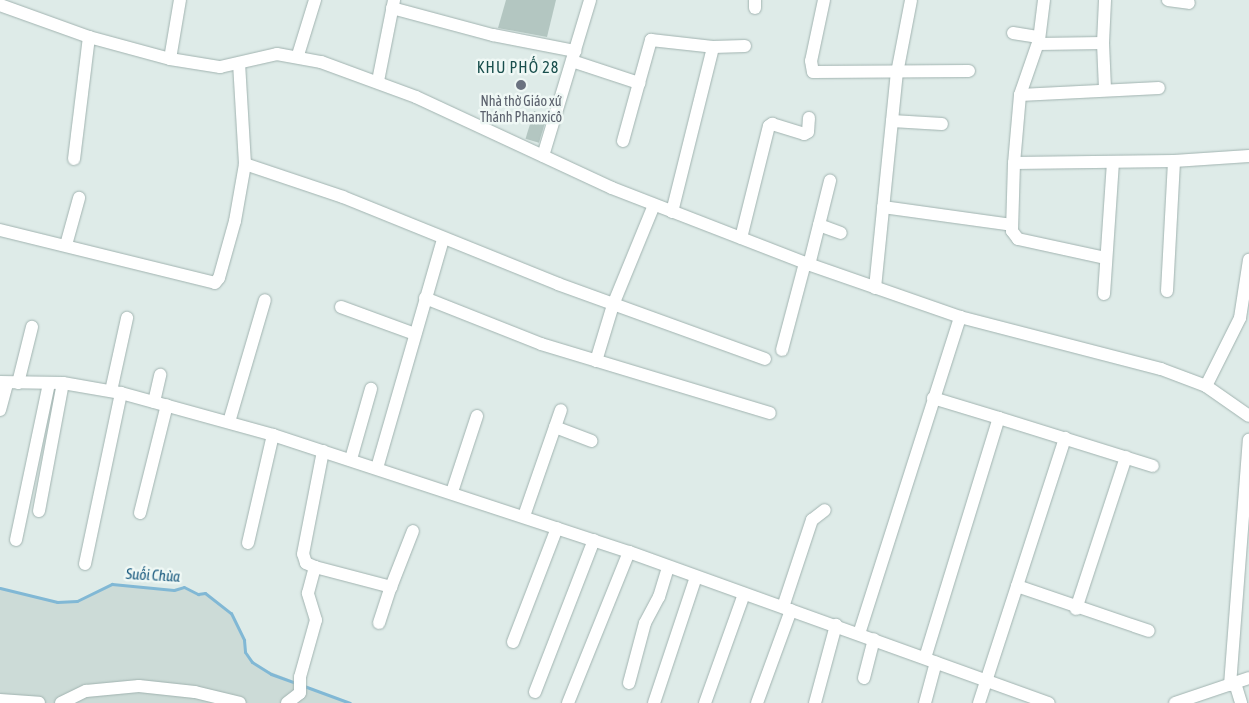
<!DOCTYPE html>
<meta charset="utf-8">
<style>
body{margin:0}
#map{position:relative;width:1249px;height:703px;overflow:hidden;background:#deebe8;font-family:"Asap Condensed",sans-serif}
div>[style]{position:absolute}
.built>*{inset:0;background:#ccdbd7}
.stream>*{height:3px;margin:-1.5px;padding:0 1.5px;transform-origin:1.5px;border-radius:1.5px;background:#81b8d5}
.building>*{inset:0;background:#b3c6c1;transform-origin:0 0}
.roads{filter:drop-shadow(0 0 1px #a1b3b0) drop-shadow(0 0 1px #a1b3b0)}
.minor>*{height:12px;margin:-6px;padding:0 6px;transform-origin:6px;border-radius:6px;background:#fff}
.dots>*{width:14px;height:14px;translate:-50% -50%;box-sizing:border-box;border:2px solid #eff8f5;border-radius:50%}
span{translate:-50% -50%;white-space:nowrap;text-align:center;line-height:1.15;-webkit-text-stroke:5px #eff8f5;paint-order:stroke}
.worship-label{font-size:14px;color:#5b616d}
.water-label{font-size:15px;color:#14567c;font-style:italic}
.quarter-label{font-size:16px;color:#194f4d;letter-spacing:1px}
</style>
<div id="map">
<div class="built">
<i style="clip-path:polygon(112px 584px,174px 590px,184px 587px,198px 594px,205px 593px,231px 613px,244px 640px,245px 652px,258px 667px,350px 703px,0 703px,0 588px,57px 602px,77px 601px)"></i>
</div>
<div class="stream">
<i style="left:0;top:588px;width:59px;rotate:13.8deg"></i>
<i style="left:57px;top:602px;width:20px;rotate:-3deg"></i>
<i style="left:77px;top:601px;width:39px;rotate:-26deg"></i>
<i style="left:112px;top:584px;width:62px;rotate:5.5deg"></i>
<i style="left:174px;top:590px;width:10px;rotate:-17deg"></i>
<i style="left:184px;top:587px;width:16px;rotate:27deg"></i>
<i style="left:198px;top:594px;width:7px;rotate:-8deg"></i>
<i style="left:205px;top:593px;width:33px;rotate:38deg"></i>
<i style="left:231px;top:613px;width:30px;rotate:64deg"></i>
<i style="left:244px;top:640px;width:12px;rotate:85deg"></i>
<i style="left:245px;top:652px;width:12px;rotate:55deg"></i>
<i style="left:252px;top:662px;width:22px;rotate:32deg"></i>
<i style="left:271px;top:674px;width:29px;rotate:20deg"></i>
<i style="left:304px;top:686px;width:49px;rotate:20.3deg"></i>
</div>
<div class="building">
<i style="clip-path:polygon(506px 0,556px 0,547px 37px,498px 28px)"></i>
<i style="left:534px;top:111px;width:14px;height:29px;rotate:17deg"></i>
</div>
<div class="roads">
<div class="minor">
<i style="left:824px;top:0;width:62px;rotate:102deg"></i>
<i style="left:811px;top:61px;width:11px;rotate:80deg"></i>
<i style="left:813px;top:72px;width:156px;rotate:-0.4deg"></i>
<i style="left:1044px;top:0;width:40px;rotate:97.1deg"></i>
<i style="left:1039px;top:40px;width:58px;rotate:109.1deg"></i>
<i style="left:1020px;top:95px;width:68px;rotate:95deg"></i>
<i style="left:1014px;top:163px;width:68px;rotate:91.7deg"></i>
<i style="left:1012px;top:231px;width:10px;rotate:53deg"></i>
<i style="left:1018px;top:239px;width:90px;rotate:12.2deg"></i>
<i style="left:1168px;top:0;width:21px;rotate:8deg"></i>
<i style="left:0;top:5px;width:95px;rotate:19.8deg"></i>
<i style="left:89px;top:37px;width:84px;rotate:15.2deg"></i>
<i style="left:170px;top:59px;width:51px;rotate:9.1deg"></i>
<i style="left:220px;top:67px;width:58px;rotate:-12.8deg"></i>
<i style="left:277px;top:54px;width:45px;rotate:10.3deg"></i>
<i style="left:321px;top:62px;width:101px;rotate:20.2deg"></i>
<i style="left:416px;top:97px;width:216px;rotate:24.9deg"></i>
<i style="left:612px;top:188px;width:207px;rotate:21.2deg"></i>
<i style="left:805px;top:263px;width:164px;rotate:19.2deg"></i>
<i style="left:960px;top:317px;width:208px;rotate:14.5deg"></i>
<i style="left:1161px;top:369px;width:48px;rotate:20.7deg"></i>
<i style="left:1206px;top:386px;width:52px;rotate:34.9deg"></i>
<i style="left:392px;top:8px;width:105px;rotate:15deg"></i>
<i style="left:493px;top:35px;width:84px;rotate:11deg"></i>
<i style="left:755px;top:8px;width:8px;rotate:-90deg"></i>
<i style="left:1013px;top:33px;width:26px;rotate:9deg"></i>
<i style="left:1103px;top:43px;width:43px;rotate:-87.3deg"></i>
<i style="left:1038px;top:44px;width:65px;rotate:-0.9deg"></i>
<i style="left:1103px;top:43px;width:46px;rotate:87.5deg"></i>
<i style="left:298px;top:55px;width:58px;rotate:-72.8deg"></i>
<i style="left:170px;top:59px;width:60px;rotate:-80.4deg"></i>
<i style="left:572px;top:61px;width:71px;rotate:18.2deg"></i>
<i style="left:639px;top:83px;width:45px;rotate:-74.4deg"></i>
<i style="left:651px;top:40px;width:62px;rotate:6.4deg"></i>
<i style="left:713px;top:47px;width:32px;rotate:-2deg"></i>
<i style="left:378px;top:81px;width:83px;rotate:-78.8deg"></i>
<i style="left:1020px;top:95px;width:139px;rotate:-2.9deg"></i>
<i style="left:892px;top:121px;width:50px;rotate:3.4deg"></i>
<i style="left:623px;top:141px;width:60px;rotate:-74.6deg"></i>
<i style="left:543px;top:156px;width:163px;rotate:-73.2deg"></i>
<i style="left:74px;top:159px;width:123px;rotate:-83deg"></i>
<i style="left:1014px;top:163px;width:160px;rotate:-0.7deg"></i>
<i style="left:1174px;top:161px;width:75px;rotate:-3.8deg"></i>
<i style="left:245px;top:164px;width:103px;rotate:18.6deg"></i>
<i style="left:343px;top:197px;width:232px;rotate:22deg"></i>
<i style="left:558px;top:284px;width:220px;rotate:19.9deg"></i>
<i style="left:883px;top:207px;width:130px;rotate:7.9deg"></i>
<i style="left:672px;top:212px;width:170px;rotate:-76deg"></i>
<i style="left:819px;top:225px;width:23px;rotate:20deg"></i>
<i style="left:0;top:230px;width:221px;rotate:13.8deg"></i>
<i style="left:215px;top:283px;width:6px;rotate:-51deg"></i>
<i style="left:219px;top:278px;width:59px;rotate:-74.3deg"></i>
<i style="left:235px;top:221px;width:58px;rotate:-80deg"></i>
<i style="left:245px;top:164px;width:101px;rotate:-93.4deg"></i>
<i style="left:741px;top:238px;width:115px;rotate:-76deg"></i>
<i style="left:769px;top:126px;width:4px;rotate:-34deg"></i>
<i style="left:772px;top:124px;width:34px;rotate:17deg"></i>
<i style="left:804px;top:134px;width:4px;rotate:-27deg"></i>
<i style="left:808px;top:132px;width:14px;rotate:-86deg"></i>
<i style="left:66px;top:245px;width:49px;rotate:-74.5deg"></i>
<i style="left:809px;top:265px;width:87px;rotate:-76deg"></i>
<i style="left:875px;top:288px;width:216px;rotate:-84.2deg"></i>
<i style="left:897px;top:73px;width:74px;rotate:-79.1deg"></i>
<i style="left:1167px;top:291px;width:130px;rotate:-86.9deg"></i>
<i style="left:1104px;top:294px;width:132px;rotate:-86.1deg"></i>
<i style="left:425px;top:298px;width:125px;rotate:21.6deg"></i>
<i style="left:541px;top:344px;width:239px;rotate:16.8deg"></i>
<i style="left:341px;top:307px;width:79px;rotate:20deg"></i>
<i style="left:782px;top:350px;width:90px;rotate:-75.2deg"></i>
<i style="left:596px;top:361px;width:59px;rotate:-73.1deg"></i>
<i style="left:613px;top:305px;width:108px;rotate:-67.7deg"></i>
<i style="left:0;top:382px;width:63px;rotate:0.9deg"></i>
<i style="left:63px;top:383px;width:59px;rotate:9.8deg"></i>
<i style="left:121px;top:393px;width:158px;rotate:15.4deg"></i>
<i style="left:273px;top:435px;width:375px;rotate:18.2deg"></i>
<i style="left:629px;top:552px;width:446px;rotate:19.8deg"></i>
<i style="left:18px;top:383px;width:58px;rotate:-76deg"></i>
<i style="left:1206px;top:386px;width:76px;rotate:-63.4deg"></i>
<i style="left:1240px;top:318px;width:59px;rotate:-81.2deg"></i>
<i style="left:111px;top:391px;width:75px;rotate:-77.6deg"></i>
<i style="left:154px;top:402px;width:28px;rotate:-77deg"></i>
<i style="left:0;top:410px;width:28px;rotate:-75deg"></i>
<i style="left:999px;top:418px;width:161px;rotate:17.3deg"></i>
<i style="left:229px;top:422px;width:127px;rotate:-73.6deg"></i>
<i style="left:555px;top:427px;width:39px;rotate:21deg"></i>
<i style="left:351px;top:459px;width:73px;rotate:-74.1deg"></i>
<i style="left:377px;top:468px;width:238px;rotate:-73.9deg"></i>
<i style="left:452px;top:492px;width:80px;rotate:-71.8deg"></i>
<i style="left:39px;top:511px;width:130px;rotate:-79.4deg"></i>
<i style="left:140px;top:513px;width:111px;rotate:-76deg"></i>
<i style="left:524px;top:516px;width:112px;rotate:-70.8deg"></i>
<i style="left:16px;top:540px;width:160px;rotate:-78.1deg"></i>
<i style="left:248px;top:543px;width:111px;rotate:-77deg"></i>
<i style="left:85px;top:564px;width:175px;rotate:-78.1deg"></i>
<i style="left:315px;top:567px;width:79px;rotate:14.7deg"></i>
<i style="left:391px;top:587px;width:60px;rotate:-68.6deg"></i>
<i style="left:1017px;top:586px;width:139px;rotate:18.8deg"></i>
<i style="left:783px;top:607px;width:92px;rotate:-71.6deg"></i>
<i style="left:812px;top:520px;width:16px;rotate:-38deg"></i>
<i style="left:1076px;top:609px;width:160px;rotate:-71.8deg"></i>
<i style="left:379px;top:623px;width:38px;rotate:-72deg"></i>
<i style="left:859px;top:634px;width:333px;rotate:-72.3deg"></i>
<i style="left:513px;top:642px;width:122px;rotate:-68.9deg"></i>
<i style="left:925px;top:658px;width:251px;rotate:-72.9deg"></i>
<i style="left:999px;top:418px;width:69px;rotate:-163.1deg"></i>
<i style="left:864px;top:678px;width:40px;rotate:-75.6deg"></i>
<i style="left:629px;top:683px;width:62px;rotate:-75.1deg"></i>
<i style="left:645px;top:623px;width:30px;rotate:-62deg"></i>
<i style="left:659px;top:597px;width:31px;rotate:-73deg"></i>
<i style="left:1235px;top:683px;width:21px;rotate:73deg"></i>
<i style="left:1230px;top:685px;width:246px;rotate:-85.6deg"></i>
<i style="left:535px;top:692px;width:163px;rotate:-68.8deg"></i>
<i style="left:0;top:700px;width:39px;rotate:4deg"></i>
<i style="left:61px;top:703px;width:28px;rotate:-26deg"></i>
<i style="left:86px;top:691px;width:53px;rotate:-5.4deg"></i>
<i style="left:139px;top:686px;width:56px;rotate:6.1deg"></i>
<i style="left:195px;top:692px;width:46px;rotate:13.7deg"></i>
<i style="left:287px;top:703px;width:16px;rotate:-38deg"></i>
<i style="left:300px;top:693px;width:16px;rotate:-90deg"></i>
<i style="left:300px;top:677px;width:59px;rotate:-74.3deg"></i>
<i style="left:316px;top:620px;width:28px;rotate:-107deg"></i>
<i style="left:308px;top:593px;width:27px;rotate:-75deg"></i>
<i style="left:315px;top:567px;width:10px;rotate:-156deg"></i>
<i style="left:306px;top:563px;width:9px;rotate:-108deg"></i>
<i style="left:303px;top:554px;width:105px;rotate:-79deg"></i>
<i style="left:568px;top:703px;width:163px;rotate:-68deg"></i>
<i style="left:654px;top:703px;width:133px;rotate:-71.6deg"></i>
<i style="left:705px;top:703px;width:116px;rotate:-70.3deg"></i>
<i style="left:757px;top:703px;width:99px;rotate:-69.9deg"></i>
<i style="left:815px;top:703px;width:81px;rotate:-74.9deg"></i>
<i style="left:925px;top:703px;width:42px;rotate:-75deg"></i>
<i style="left:979px;top:703px;width:279px;rotate:-72deg"></i>
<i style="left:1175px;top:703px;width:78px;rotate:-18.7deg"></i>
</div>
</div>
<div class="dots">
<i style="left:521px;top:85px;background:#6b7280"></i>
</div>
<div class="worship-label">
<span style="left:521px;top:109px">Nhà thờ Giáo xứ<br>Thánh Phanxicô</span>
</div>
<div class="water-label">
<span style="left:153px;top:575px;rotate:3deg">Suối Chùa</span>
</div>
<div class="quarter-label">
<span style="left:518px;top:67px">KHU PHỐ 28</span>
</div>
</div>
